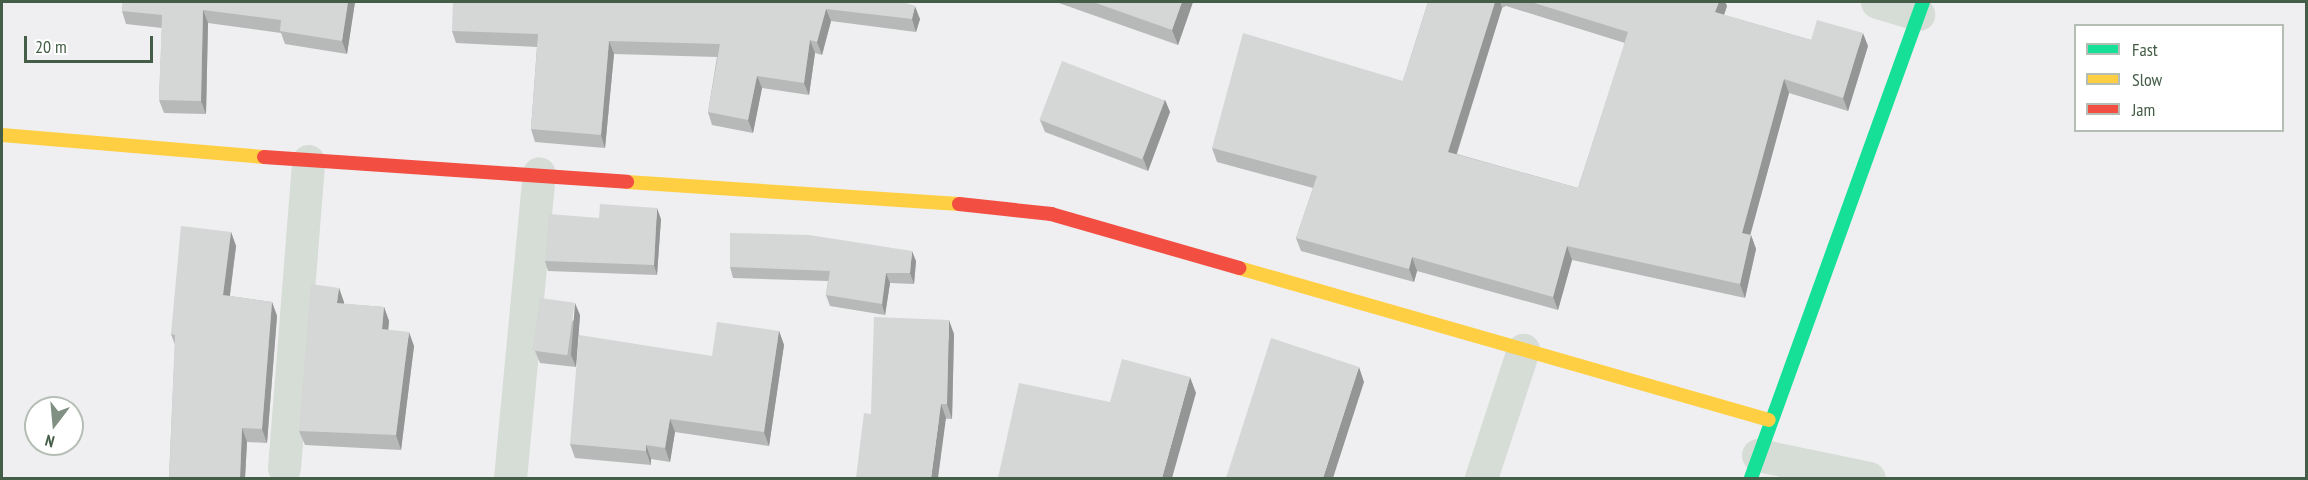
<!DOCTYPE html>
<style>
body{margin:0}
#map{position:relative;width:2308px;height:480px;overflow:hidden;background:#efeef0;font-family:"PT Sans Narrow",sans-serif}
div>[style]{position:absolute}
.street>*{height:33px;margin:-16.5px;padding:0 16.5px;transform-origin:16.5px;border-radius:16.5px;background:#d6dcd6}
.fast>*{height:14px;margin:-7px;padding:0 7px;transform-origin:7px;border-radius:7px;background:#16e098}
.slow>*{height:14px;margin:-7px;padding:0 7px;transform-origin:7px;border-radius:7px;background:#ffcf43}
.jam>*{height:14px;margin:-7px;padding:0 7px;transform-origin:7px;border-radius:7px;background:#f24e42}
.wall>*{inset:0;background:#b6b9b7}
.shaded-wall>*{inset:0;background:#949695}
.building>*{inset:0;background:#d4d7d5;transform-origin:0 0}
span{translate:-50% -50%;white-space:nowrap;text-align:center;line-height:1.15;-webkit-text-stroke:6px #fff;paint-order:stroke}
.frame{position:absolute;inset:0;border:3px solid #445d46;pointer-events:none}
.legend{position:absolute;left:2074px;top:24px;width:210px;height:108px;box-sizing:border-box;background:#fff;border:2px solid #b4beb5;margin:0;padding:8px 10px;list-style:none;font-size:18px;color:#445d46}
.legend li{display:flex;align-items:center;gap:12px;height:30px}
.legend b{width:30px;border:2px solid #b4beb5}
.north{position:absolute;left:24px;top:396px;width:60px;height:60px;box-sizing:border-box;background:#fff;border:2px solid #b4beb5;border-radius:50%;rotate:196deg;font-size:16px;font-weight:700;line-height:24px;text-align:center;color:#445d46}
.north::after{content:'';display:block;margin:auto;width:21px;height:27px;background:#809082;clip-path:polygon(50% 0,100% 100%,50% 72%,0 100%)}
.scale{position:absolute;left:24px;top:36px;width:129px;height:27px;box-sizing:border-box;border:3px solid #445d46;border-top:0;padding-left:8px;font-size:18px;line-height:21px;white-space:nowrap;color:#445d46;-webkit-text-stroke:4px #fff;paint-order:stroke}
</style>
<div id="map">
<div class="street">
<i style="left:1877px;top:2px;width:43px;rotate:16.3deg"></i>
<i style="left:1758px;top:455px;width:113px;rotate:11.7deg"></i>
<i style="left:284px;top:468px;width:308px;rotate:-85.5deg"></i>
<i style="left:510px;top:478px;width:306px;rotate:-84.6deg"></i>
<i style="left:1481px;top:478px;width:135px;rotate:-71.8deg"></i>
</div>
<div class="fast">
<i style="left:1751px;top:478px;width:506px;rotate:-70.13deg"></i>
</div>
<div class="slow">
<i style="left:2px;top:135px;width:263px;rotate:4.8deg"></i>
<i style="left:627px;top:182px;width:333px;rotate:3.8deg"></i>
<i style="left:1239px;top:268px;width:551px;rotate:16deg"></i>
</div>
<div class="jam">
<i style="left:264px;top:157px;width:364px;rotate:3.9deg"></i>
<i style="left:959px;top:204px;width:93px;rotate:6.2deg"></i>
<i style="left:1051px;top:214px;width:196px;rotate:16deg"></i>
</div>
<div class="wall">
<i style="clip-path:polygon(123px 2px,355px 2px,347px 54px,285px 44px,281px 33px,208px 23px,206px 114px,164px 113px,159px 100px,162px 28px,126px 24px,122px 11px)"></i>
<i style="clip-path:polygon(903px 2px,920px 19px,916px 32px,831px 21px,822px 55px,815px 53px,809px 95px,762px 88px,753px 133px,712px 125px,708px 112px,717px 57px,614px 54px,605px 148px,535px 142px,531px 129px,537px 47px,456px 43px,452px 31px)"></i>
<i style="clip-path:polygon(1056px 2px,1193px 2px,1178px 45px)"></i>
<i style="clip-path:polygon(evenodd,1428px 2px,1725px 2px,1727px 6px,1724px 15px,1811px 40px,1868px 46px,1848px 111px,1789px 93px,1750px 235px,1751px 235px,1756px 249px,1745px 298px,1572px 260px,1558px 310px,1417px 271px,1414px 282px,1301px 251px,1296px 238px,1313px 188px,1217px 162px,1212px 148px,1403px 81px,1428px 2px,1506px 6px,1625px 43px,1578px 188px,1457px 154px,1502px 8px,1506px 6px)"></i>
<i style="clip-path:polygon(1165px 100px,1170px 112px,1148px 171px,1045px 132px,1040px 120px)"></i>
<i style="clip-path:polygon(599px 218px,661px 219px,657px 275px,548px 271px,545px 261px)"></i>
<i style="clip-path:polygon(231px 232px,236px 246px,230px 296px,272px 302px,277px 316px,267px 443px,247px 442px,245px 478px,169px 478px,175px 345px,171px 334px)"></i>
<i style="clip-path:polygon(916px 261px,914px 284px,890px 283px,885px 315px,830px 306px,826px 295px,828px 281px,733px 278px,730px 267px)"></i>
<i style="clip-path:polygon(339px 288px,344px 304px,384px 307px,389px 321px,388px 330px,414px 346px,401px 450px,305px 445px,299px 431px)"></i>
<i style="clip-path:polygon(580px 315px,576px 367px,540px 363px,535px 351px)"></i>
<i style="clip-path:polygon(779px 331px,784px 345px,769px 446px,675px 432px,670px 462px,651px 459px,651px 465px,575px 458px,570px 444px,712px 356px)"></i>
<i style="clip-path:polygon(954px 334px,952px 419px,871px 414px)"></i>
</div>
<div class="shaded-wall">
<i style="clip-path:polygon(348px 2px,355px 2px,347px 54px,342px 41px)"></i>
<i style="clip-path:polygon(1182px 2px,1193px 2px,1178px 45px,1172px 30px)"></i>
<i style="clip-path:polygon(1495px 2px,1500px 2px,1502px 8px,1453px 165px,1448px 152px)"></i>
<i style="clip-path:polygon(1719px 2px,1725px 2px,1727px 6px,1720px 26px,1715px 12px)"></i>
<i style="clip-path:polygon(915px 6px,920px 19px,916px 32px,912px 19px)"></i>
<i style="clip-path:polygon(826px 9px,831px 21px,822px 55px,817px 42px)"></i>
<i style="clip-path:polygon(203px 10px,208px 23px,206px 114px,201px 101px)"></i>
<i style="clip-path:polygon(1863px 33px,1868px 46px,1848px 111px,1843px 98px)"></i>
<i style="clip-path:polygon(810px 40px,815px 53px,809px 95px,804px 83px)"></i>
<i style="clip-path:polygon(609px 41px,614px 54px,605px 148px,601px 135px)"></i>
<i style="clip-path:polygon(757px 76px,762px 88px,753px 133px,748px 120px)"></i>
<i style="clip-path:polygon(1784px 79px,1789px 93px,1747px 247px,1742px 233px)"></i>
<i style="clip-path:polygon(1165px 100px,1170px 112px,1148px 171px,1143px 158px)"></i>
<i style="clip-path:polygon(657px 208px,661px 219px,657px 275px,654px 265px)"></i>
<i style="clip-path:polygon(231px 232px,236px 246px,228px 309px,223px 295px)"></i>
<i style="clip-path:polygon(1751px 235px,1756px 249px,1745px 298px,1740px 284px)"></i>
<i style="clip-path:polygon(1567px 246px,1572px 260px,1558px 310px,1553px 297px)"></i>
<i style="clip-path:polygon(912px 251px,916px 261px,914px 284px,910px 273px)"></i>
<i style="clip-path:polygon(1412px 257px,1417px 271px,1414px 282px,1409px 269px)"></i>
<i style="clip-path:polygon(886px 273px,890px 283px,885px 315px,882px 304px)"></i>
<i style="clip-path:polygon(339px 288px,344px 302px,342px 317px,337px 303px)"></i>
<i style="clip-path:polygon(272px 302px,277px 316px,267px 443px,262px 429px)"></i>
<i style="clip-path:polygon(575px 303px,580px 315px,576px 367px,571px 355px)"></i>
<i style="clip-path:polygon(384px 307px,389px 321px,387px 343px,382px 329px)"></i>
<i style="clip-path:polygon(949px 320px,954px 334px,952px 419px,947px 404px)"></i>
<i style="clip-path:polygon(779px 331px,784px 345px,769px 446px,764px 432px)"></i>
<i style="clip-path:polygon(409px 332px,414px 346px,401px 450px,396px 435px)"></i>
<i style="clip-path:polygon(1359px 367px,1364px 382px,1333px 478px,1323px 478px)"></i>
<i style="clip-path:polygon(1190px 377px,1196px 393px,1172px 478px,1162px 478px)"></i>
<i style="clip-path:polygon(941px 404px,946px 418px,938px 478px,931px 478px)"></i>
<i style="clip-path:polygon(670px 419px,675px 432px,670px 462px,665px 448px)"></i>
<i style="clip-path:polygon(242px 428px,247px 442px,245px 478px,240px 478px)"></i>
<i style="clip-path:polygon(646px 445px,651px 459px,651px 465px,646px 451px)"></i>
</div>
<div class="building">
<i style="clip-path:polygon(123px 2px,348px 2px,342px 41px,280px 31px,281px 20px,203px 10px,201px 101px,159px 100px,162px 15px,122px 11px)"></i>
<i style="clip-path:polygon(453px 2px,903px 2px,915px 6px,912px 19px,826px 9px,817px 42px,810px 40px,804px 83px,757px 76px,748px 120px,708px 112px,720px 44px,609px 41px,601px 135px,531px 129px,538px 34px,452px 31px)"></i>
<i style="clip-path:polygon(1093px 2px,1182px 2px,1172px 30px)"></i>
<i style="clip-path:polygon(1428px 2px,1495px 2px,1448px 152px,1578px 188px,1628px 32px,1531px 2px,1719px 2px,1715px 12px,1811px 40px,1817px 20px,1863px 33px,1843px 98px,1784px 79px,1742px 233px,1751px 235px,1740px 284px,1567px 246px,1553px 297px,1412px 257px,1409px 269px,1296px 238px,1317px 176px,1212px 148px,1243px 33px,1403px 81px)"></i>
<i style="left:1062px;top:61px;width:110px;height:63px;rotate:21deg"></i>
<i style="clip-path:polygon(600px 204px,657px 208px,654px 265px,545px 261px,549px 214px,599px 218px)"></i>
<i style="clip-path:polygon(181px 226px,231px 232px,223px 295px,272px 302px,262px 429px,242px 428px,240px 478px,169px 478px,175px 335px,171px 334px)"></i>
<i style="clip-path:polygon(730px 233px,809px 235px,912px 251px,910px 273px,886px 273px,882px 304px,826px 295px,830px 271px,730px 267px)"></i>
<i style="clip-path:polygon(311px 284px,339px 288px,337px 303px,384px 307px,382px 329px,409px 332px,396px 435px,299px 431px)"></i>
<i style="left:540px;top:298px;width:35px;height:53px;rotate:8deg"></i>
<i style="clip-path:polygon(874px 317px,949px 320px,947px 404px,941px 404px,931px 478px,856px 478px,864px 413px,871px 414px)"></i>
<i style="clip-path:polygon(717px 322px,779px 331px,764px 432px,670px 419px,665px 448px,646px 445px,646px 451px,570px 444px,579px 335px,712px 356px)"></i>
<i style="clip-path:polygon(1271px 338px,1359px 367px,1323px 478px,1226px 478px)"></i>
<i style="clip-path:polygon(1122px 359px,1190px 377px,1162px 478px,998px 478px,1019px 383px,1110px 402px)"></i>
</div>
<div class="frame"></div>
<ul class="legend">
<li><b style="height:8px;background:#16e098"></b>Fast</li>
<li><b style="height:8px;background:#ffcf43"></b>Slow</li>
<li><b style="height:8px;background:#f24e42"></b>Jam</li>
</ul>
<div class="north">N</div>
<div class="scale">20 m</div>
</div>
